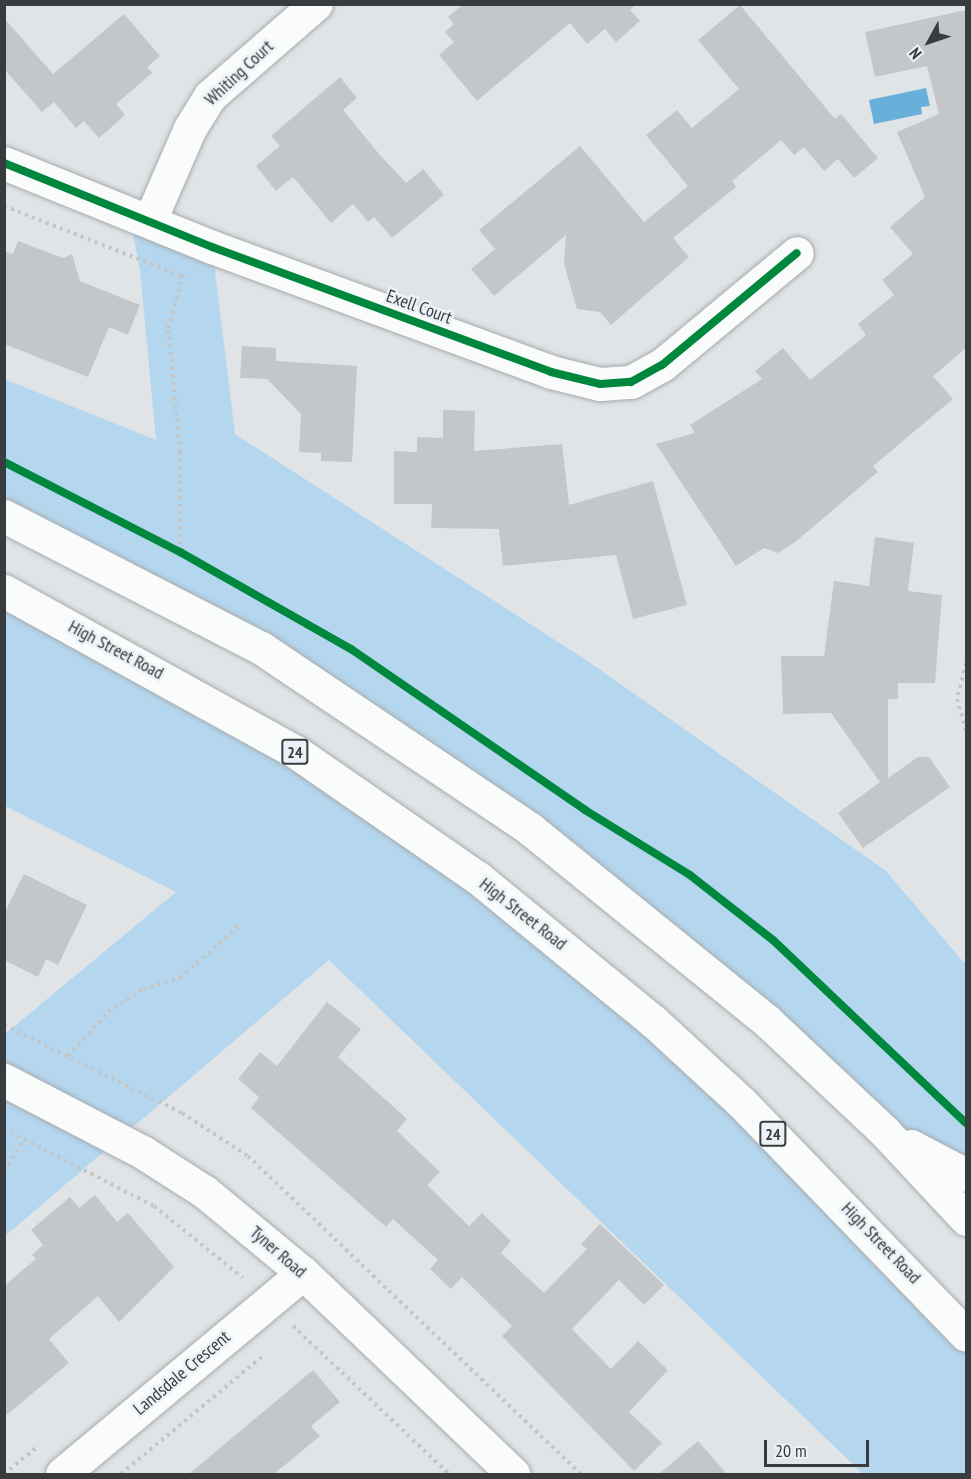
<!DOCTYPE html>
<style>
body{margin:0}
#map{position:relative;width:971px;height:1479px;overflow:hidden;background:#e1e4e7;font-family:"PT Sans Narrow",sans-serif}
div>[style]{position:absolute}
.green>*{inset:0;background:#b4d6ee}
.water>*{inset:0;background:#66b0da}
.building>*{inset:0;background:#c4c7c9}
.path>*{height:4px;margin-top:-2px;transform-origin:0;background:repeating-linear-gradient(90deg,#c4c5c5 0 3px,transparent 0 7.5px)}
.roads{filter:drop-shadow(0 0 2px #a8abad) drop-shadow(0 0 2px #a8abad)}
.street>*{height:33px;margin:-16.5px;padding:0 16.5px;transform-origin:16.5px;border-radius:16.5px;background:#fafbfb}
.primary>*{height:33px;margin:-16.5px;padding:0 16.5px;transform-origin:16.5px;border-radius:16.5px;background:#fafbfb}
.cycleway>*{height:8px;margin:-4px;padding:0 4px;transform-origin:4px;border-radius:4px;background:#00873e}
span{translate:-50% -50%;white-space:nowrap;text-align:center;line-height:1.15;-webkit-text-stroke:5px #ebf2f7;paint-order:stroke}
.shield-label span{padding:2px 4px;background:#ebf2f7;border:2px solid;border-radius:4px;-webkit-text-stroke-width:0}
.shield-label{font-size:16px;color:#393c3e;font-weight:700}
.street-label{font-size:18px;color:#393c3e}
.frame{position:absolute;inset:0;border:6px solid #393c3e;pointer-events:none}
.north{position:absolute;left:899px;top:12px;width:60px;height:60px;-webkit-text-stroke:4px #ebf2f7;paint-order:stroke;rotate:230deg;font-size:16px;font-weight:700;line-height:24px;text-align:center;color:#393c3e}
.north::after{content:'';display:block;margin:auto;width:21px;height:27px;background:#393c3e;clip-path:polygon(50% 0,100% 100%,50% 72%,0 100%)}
.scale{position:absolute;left:764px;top:1440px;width:105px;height:27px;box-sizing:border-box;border:3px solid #393c3e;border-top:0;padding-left:8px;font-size:18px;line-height:21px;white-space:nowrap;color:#393c3e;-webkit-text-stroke:4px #ebf2f7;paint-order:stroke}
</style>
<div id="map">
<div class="green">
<i style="clip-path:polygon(129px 212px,212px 247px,235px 434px,589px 662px,886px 871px,966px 965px,966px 1175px,885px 1132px,381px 726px,5px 516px,4px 379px,156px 440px,140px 270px)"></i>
<i style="clip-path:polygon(4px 591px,478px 878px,966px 1335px,966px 1474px,863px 1474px,329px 960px,5px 1236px,5px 1034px,176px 892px,5px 806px)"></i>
</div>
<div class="water">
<i style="clip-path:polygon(926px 88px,930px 106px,921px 107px,922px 114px,874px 124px,869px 100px)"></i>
</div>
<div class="building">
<i style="clip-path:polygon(463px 4px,636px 4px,630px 10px,640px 21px,616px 42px,605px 29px,587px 44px,570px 23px,477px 101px,439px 55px,454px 42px,445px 32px,454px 24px,448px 17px)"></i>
<i style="clip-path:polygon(740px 5px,835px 119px,841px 114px,878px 158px,854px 178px,838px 159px,824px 171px,804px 147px,794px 155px,781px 140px,732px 181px,736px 187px,673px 238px,689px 257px,611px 325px,600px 312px,577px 309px,564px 264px,566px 235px,494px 296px,471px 269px,495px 249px,479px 230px,580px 146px,644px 222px,688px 186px,646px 135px,677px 110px,692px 128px,739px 89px,698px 40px)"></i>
<i style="clip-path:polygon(966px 10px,966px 348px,933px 376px,953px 399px,873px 466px,878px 472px,795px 542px,778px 553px,764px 548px,736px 566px,656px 444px,695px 433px,690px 425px,762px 379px,755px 371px,783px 348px,810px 380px,866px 335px,858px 324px,894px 295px,882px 280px,913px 254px,890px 227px,925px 197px,897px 132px,939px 114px,927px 66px,875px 77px,865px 32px)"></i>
<i style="clip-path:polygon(124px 14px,160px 56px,147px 67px,152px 73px,116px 104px,125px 115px,99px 138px,84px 121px,76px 128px,54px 102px,42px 112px,4px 69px,4px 18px,53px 74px)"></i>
<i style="clip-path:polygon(340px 77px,357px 98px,343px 110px,379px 154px,406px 183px,423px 169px,444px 195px,392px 238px,374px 217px,368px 222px,353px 204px,331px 223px,293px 177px,276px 191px,256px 166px,280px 146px,271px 136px)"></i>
<i style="clip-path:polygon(18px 241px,63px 258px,72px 254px,80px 281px,140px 305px,128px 335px,109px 327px,88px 377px,4px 344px,4px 251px,13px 254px)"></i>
<i style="clip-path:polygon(242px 346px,276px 348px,276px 361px,357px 366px,352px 462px,321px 461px,321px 453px,299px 452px,301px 414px,267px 379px,240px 378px)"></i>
<i style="clip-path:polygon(443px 410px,475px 411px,474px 451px,562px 444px,569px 505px,653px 481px,687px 605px,633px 619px,616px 555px,503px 566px,499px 529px,431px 528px,432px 504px,394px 504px,394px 451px,417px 452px,417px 437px,443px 438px)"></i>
<i style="clip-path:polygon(875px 537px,914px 543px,908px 591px,942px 595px,935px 683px,898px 683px,898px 699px,888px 699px,888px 778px,918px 757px,929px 757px,950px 787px,863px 848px,838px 813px,880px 782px,831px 713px,783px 714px,781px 656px,824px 656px,834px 581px,869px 586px)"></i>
<i style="clip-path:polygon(24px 874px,87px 905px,58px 965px,46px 959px,38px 977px,4px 960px,4px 914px)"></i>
<i style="clip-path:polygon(327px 1002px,361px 1029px,338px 1057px,407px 1119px,397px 1131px,440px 1172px,427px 1185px,469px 1226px,482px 1213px,511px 1241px,501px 1253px,544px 1293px,587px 1249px,581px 1244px,600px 1224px,664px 1285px,644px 1305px,619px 1280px,572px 1329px,611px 1369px,638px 1341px,668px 1370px,629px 1412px,662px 1443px,634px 1471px,502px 1336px,512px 1326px,462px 1277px,451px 1289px,430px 1269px,438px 1260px,393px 1219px,386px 1227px,251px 1108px,259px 1097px,238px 1079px,260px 1052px,277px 1066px)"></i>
<i style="clip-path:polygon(95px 1195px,117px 1222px,128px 1213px,174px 1267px,119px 1322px,98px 1296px,49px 1339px,69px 1363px,4px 1417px,4px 1286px,36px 1259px,32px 1255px,43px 1245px,31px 1230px,70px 1197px,79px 1208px)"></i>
<i style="clip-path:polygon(313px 1370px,340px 1402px,311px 1426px,320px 1436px,274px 1474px,189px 1474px)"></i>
<i style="clip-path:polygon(698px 1441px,727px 1474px,659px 1474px)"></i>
</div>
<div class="path">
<i style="left:4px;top:206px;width:191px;rotate:21.5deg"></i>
<i style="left:180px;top:552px;width:100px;rotate:-90deg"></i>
<i style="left:180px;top:452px;width:125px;rotate:-95.5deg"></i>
<i style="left:168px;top:328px;width:58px;rotate:-74.1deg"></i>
<i style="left:966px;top:663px;width:37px;rotate:104deg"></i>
<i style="left:957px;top:699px;width:33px;rotate:74deg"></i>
<i style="left:4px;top:1025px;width:199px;rotate:26.3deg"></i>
<i style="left:182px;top:1113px;width:79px;rotate:33.1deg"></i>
<i style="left:248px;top:1156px;width:460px;rotate:43.7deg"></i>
<i style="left:68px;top:1056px;width:59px;rotate:-47.7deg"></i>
<i style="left:108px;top:1012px;width:42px;rotate:-33.3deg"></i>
<i style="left:143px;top:989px;width:39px;rotate:-17deg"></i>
<i style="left:180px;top:978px;width:79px;rotate:-41.4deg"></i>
<i style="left:4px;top:1129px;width:169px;rotate:27.2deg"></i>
<i style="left:154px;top:1206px;width:114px;rotate:39deg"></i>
<i style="left:4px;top:1171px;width:38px;rotate:-57deg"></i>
<i style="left:293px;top:1326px;width:215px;rotate:43.5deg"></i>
<i style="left:4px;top:1474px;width:41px;rotate:-39.1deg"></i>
<i style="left:121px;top:1474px;width:187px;rotate:-39.8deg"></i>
</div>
<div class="roads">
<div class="street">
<i style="left:4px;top:163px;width:224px;rotate:22deg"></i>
<i style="left:212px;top:247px;width:361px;rotate:20.2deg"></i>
<i style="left:551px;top:372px;width:50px;rotate:13.8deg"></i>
<i style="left:600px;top:384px;width:31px;rotate:-4deg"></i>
<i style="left:631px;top:382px;width:35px;rotate:-29deg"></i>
<i style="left:662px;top:365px;width:175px;rotate:-39.7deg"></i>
<i style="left:150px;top:220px;width:100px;rotate:-66.5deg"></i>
<i style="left:190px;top:128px;width:38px;rotate:-58deg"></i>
<i style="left:210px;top:96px;width:140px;rotate:-41deg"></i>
<i style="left:4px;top:1080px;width:158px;rotate:27.5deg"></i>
<i style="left:144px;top:1153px;width:72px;rotate:32.6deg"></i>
<i style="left:205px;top:1192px;width:127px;rotate:39.6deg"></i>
<i style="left:303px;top:1273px;width:291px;rotate:43.7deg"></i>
<i style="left:62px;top:1474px;width:314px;rotate:-39.8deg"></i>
</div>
<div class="primary">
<i style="left:4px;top:516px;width:289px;rotate:27.2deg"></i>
<i style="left:261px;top:648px;width:324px;rotate:33.9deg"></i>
<i style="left:530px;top:829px;width:305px;rotate:39deg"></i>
<i style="left:767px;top:1021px;width:162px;rotate:43.2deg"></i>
<i style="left:885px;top:1132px;width:119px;rotate:47deg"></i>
<i style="left:4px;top:591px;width:333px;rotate:28.9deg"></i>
<i style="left:296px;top:752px;width:221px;rotate:34.7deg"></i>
<i style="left:478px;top:878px;width:226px;rotate:39.3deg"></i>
<i style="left:653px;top:1021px;width:121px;rotate:42.7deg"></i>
<i style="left:742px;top:1103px;width:322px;rotate:46deg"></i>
<i style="left:911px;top:1146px;width:62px;rotate:27.8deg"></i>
</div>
</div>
<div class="cycleway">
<i style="left:4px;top:163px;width:224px;rotate:22deg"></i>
<i style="left:212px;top:247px;width:361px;rotate:20.2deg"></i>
<i style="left:551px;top:372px;width:50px;rotate:13.8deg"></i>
<i style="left:600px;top:384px;width:31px;rotate:-4deg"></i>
<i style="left:631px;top:382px;width:35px;rotate:-29deg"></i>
<i style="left:662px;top:365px;width:175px;rotate:-39.7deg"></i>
<i style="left:4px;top:462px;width:198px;rotate:27.1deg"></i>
<i style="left:180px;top:552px;width:197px;rotate:29.6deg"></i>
<i style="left:351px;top:649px;width:284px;rotate:34.5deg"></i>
<i style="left:585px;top:810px;width:123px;rotate:31.8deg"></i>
<i style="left:690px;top:875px;width:105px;rotate:38.1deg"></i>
<i style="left:773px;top:940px;width:266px;rotate:43.5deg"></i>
</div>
<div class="shield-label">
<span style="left:295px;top:752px">24</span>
<span style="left:773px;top:1134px">24</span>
</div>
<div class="street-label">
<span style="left:239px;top:73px;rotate:-43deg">Whiting Court</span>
<span style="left:419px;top:307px;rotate:20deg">Exell Court</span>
<span style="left:116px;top:650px;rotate:28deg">High Street Road</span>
<span style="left:523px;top:914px;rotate:38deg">High Street Road</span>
<span style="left:881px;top:1243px;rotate:46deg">High Street Road</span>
<span style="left:278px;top:1252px;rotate:41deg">Tyner Road</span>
<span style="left:182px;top:1373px;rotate:-40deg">Landsdale Crescent</span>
</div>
<div class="frame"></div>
<div class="north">N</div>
<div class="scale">20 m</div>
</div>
